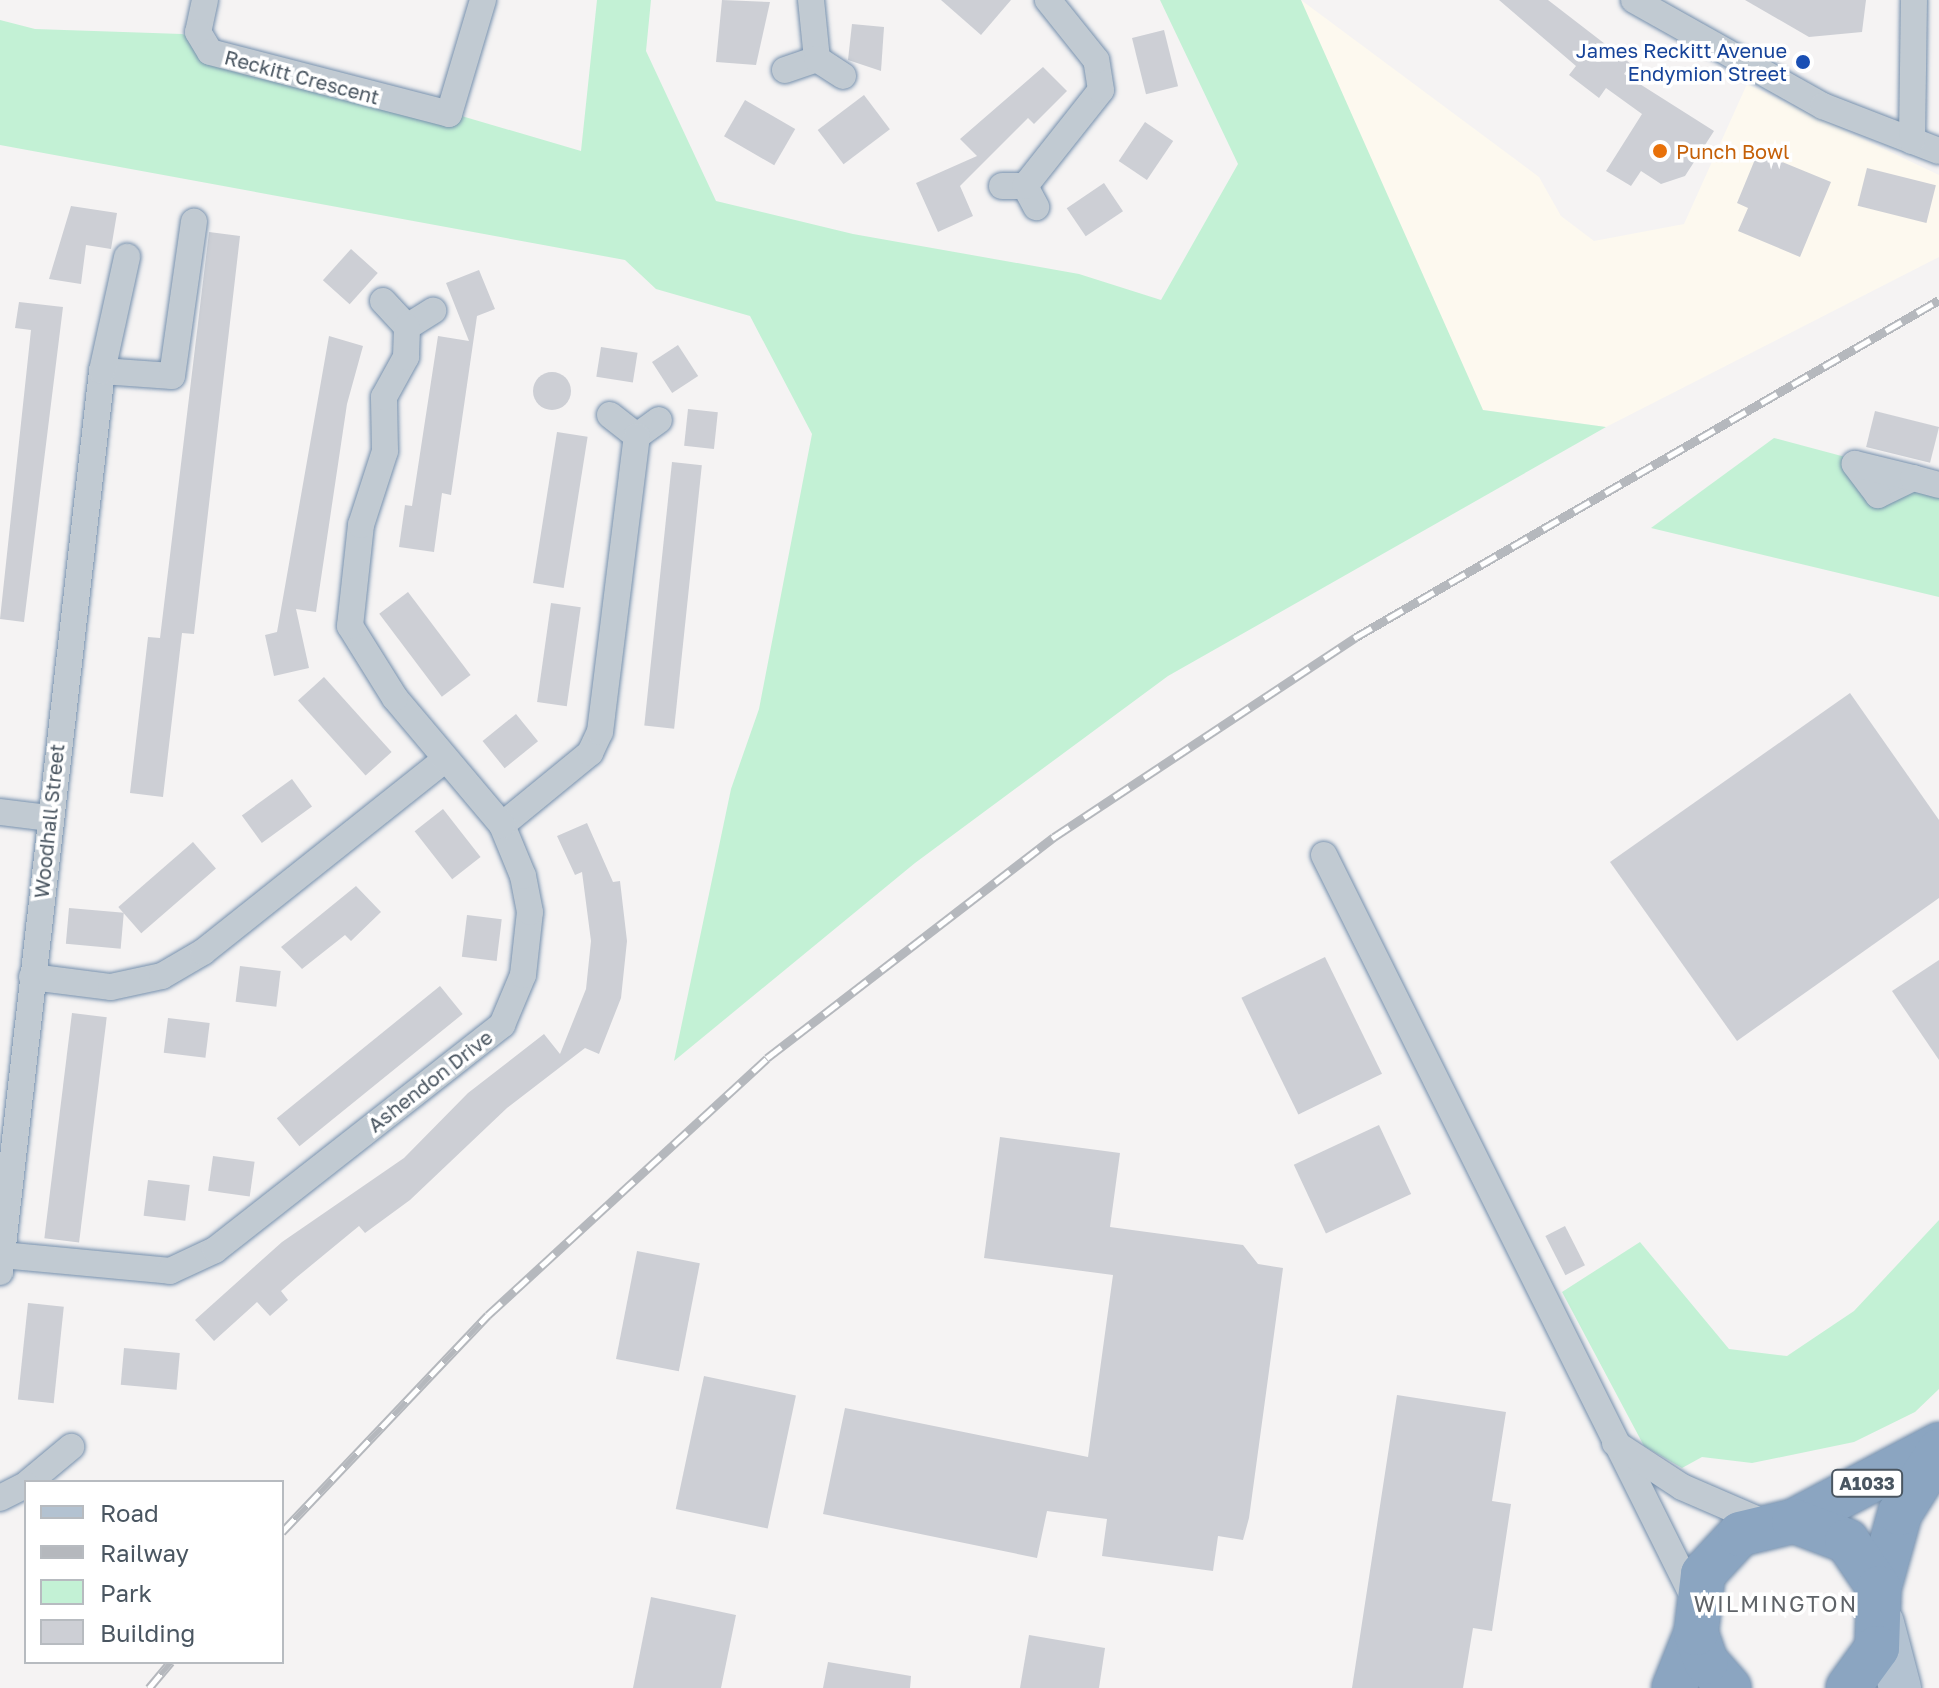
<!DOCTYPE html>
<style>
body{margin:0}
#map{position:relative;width:1939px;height:1688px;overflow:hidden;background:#f5f3f3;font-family:"Golos Text",sans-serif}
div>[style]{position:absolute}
.commercial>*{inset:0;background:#fdf9ef}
.green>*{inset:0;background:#c3f1d5}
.building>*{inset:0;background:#cdcfd5;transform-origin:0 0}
.round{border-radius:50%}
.roads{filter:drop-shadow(0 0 2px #7690ad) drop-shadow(0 0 2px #7690ad)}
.street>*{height:26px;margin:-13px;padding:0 13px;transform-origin:13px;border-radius:13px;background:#c1cad2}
.primary>*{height:42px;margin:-21px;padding:0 21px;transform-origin:21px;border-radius:21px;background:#b3c2d1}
.highway>*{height:44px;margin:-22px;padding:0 22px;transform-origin:22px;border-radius:22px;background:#8ba5c1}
.rail>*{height:9px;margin-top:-4.5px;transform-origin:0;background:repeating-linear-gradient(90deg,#fff 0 18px,#b5b8bd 0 36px);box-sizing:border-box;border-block:2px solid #b5b8bd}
.dots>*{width:22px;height:22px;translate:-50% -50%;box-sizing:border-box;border:4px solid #fff;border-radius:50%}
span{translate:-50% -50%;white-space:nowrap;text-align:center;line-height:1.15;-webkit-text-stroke:7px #fff;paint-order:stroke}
.shield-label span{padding:2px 6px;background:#fff;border:2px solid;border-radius:6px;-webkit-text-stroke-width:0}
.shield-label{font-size:18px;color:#4a5661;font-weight:700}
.transit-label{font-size:20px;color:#164399}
.right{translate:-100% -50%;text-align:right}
.street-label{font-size:20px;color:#4a5661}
.food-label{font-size:20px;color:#c56008}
.left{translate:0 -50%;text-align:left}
.neighbourhood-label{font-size:22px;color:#5f6368;letter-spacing:2px}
.legend{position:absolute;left:24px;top:1480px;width:260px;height:184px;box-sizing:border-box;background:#fff;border:2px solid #b7bbc0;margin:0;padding:10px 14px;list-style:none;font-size:24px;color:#4a5661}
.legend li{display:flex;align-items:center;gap:16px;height:40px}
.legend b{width:40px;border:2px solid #b7bbc0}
</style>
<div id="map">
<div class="commercial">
<i style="clip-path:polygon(1301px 0,1539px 177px,1561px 216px,1594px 241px,1684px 224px,1747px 84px,1939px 175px,1939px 257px,1606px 427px,1426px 402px,1282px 86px)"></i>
</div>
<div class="green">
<i style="clip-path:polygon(597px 0,651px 0,646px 51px,716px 201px,853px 234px,1079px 274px,1161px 300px,1238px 164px,1160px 0,1301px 0,1483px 410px,1606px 427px,1168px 676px,915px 863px,674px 1061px,731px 789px,759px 709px,812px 434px,750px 316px,656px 289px,625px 260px,0 145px,0 20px,35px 29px,182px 34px,581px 151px)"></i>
<i style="clip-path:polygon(1774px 438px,1939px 482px,1939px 597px,1651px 528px)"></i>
<i style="clip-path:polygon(1939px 1220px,1939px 1389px,1915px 1412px,1854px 1442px,1752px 1463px,1702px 1457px,1682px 1468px,1644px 1446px,1562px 1292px,1640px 1242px,1729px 1349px,1787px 1356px,1854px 1311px)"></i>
</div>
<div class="building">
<i style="clip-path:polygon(722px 0,770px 2px,756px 65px,716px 62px)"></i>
<i style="clip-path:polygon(941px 0,1011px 0,981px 35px)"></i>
<i style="clip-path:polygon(1499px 0,1548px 0,1631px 64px,1624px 74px,1714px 131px,1685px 176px,1661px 184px,1641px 171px,1631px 186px,1606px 171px,1642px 114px,1606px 88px,1599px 98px,1569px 75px,1576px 66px)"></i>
<i style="clip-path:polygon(1745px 0,1866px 0,1862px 32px,1809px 37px)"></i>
<i style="clip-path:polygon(852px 24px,884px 27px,881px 71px,848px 60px)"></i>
<i style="left:1164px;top:30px;width:58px;height:33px;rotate:76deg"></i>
<i style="clip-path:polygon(1043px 67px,1067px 91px,1034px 124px,1028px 118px,960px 186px,973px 216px,938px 232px,916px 183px,977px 156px,960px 139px)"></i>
<i style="left:864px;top:95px;width:43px;height:58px;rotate:53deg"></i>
<i style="left:745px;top:100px;width:58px;height:42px;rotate:30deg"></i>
<i style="left:1145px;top:122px;width:34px;height:47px;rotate:34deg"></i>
<i style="clip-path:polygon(1758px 152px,1831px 182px,1800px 257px,1738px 231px,1748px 208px,1737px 203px)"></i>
<i style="left:1867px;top:168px;width:71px;height:39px;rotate:14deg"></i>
<i style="left:1104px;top:183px;width:34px;height:45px;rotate:56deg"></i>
<i style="clip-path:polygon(71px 206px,117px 213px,111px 249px,86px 245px,81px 284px,49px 279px)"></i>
<i style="clip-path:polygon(209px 232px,240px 236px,194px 634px,182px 633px,163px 797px,130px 793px,148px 637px,160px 638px)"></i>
<i style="left:351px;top:249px;width:36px;height:42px;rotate:42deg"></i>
<i style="clip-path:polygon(479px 270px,495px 309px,477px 316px,451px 495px,442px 493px,434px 552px,399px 547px,405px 505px,412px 506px,438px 336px,469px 341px,446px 283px)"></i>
<i style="clip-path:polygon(19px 302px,63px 307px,24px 622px,0 619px,31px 330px,15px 328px)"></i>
<i style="clip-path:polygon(329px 336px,363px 346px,347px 404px,316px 612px,296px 609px,309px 668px,274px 676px,265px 635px,277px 632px)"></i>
<i style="left:678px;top:345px;width:37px;height:31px;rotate:57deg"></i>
<i style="left:601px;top:347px;width:37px;height:30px;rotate:9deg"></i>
<i class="round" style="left:533px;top:372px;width:38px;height:38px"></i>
<i style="left:688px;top:409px;width:30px;height:37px;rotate:6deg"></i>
<i style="left:1875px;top:411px;width:66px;height:37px;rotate:14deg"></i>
<i style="left:557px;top:432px;width:31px;height:153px;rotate:9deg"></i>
<i style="left:672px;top:462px;width:30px;height:265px;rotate:6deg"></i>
<i style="left:408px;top:592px;width:104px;height:36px;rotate:53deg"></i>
<i style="left:551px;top:603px;width:30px;height:100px;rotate:8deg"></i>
<i style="left:324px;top:677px;width:101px;height:35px;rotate:48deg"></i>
<i style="clip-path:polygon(1850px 693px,1939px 820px,1939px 898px,1737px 1041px,1610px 862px)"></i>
<i style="left:516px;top:714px;width:35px;height:43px;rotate:51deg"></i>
<i style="left:292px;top:779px;width:34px;height:62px;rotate:54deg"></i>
<i style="left:443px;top:809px;width:61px;height:36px;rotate:52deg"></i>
<i style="clip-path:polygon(587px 823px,613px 882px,620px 881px,627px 941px,621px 998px,599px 1054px,585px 1048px,507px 1108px,410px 1200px,365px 1233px,359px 1226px,297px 1277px,281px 1291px,288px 1300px,270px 1316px,257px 1302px,214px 1341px,195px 1320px,282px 1242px,404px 1158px,468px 1093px,544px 1034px,560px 1054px,586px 989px,591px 941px,582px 872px,575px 875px,557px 836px)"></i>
<i style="left:193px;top:842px;width:35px;height:99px;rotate:49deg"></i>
<i style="clip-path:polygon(356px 886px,381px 912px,351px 941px,345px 935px,302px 969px,281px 947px)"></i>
<i style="left:69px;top:908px;width:55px;height:36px;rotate:5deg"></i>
<i style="left:467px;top:915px;width:35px;height:42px;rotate:7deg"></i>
<i style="left:1325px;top:957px;width:130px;height:93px;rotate:64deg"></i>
<i style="clip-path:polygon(1939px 960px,1939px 1060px,1892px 991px)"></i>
<i style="left:240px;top:966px;width:41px;height:36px;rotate:7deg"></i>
<i style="left:440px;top:986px;width:36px;height:210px;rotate:51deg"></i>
<i style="left:72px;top:1013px;width:35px;height:227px;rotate:7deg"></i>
<i style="left:168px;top:1018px;width:42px;height:35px;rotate:7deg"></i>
<i style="left:1379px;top:1125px;width:76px;height:94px;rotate:65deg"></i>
<i style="clip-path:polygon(1000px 1137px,1120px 1153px,1110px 1227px,1243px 1245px,1258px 1264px,1283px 1268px,1249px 1518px,1243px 1540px,1218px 1536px,1213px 1571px,1102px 1556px,1107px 1519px,1047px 1511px,1037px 1558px,823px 1514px,845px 1408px,1088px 1457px,1113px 1275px,984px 1258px)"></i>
<i style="left:213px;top:1156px;width:42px;height:35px;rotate:8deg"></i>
<i style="left:148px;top:1180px;width:42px;height:36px;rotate:7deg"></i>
<i style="left:1565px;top:1226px;width:44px;height:22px;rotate:63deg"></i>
<i style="left:637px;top:1251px;width:64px;height:110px;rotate:11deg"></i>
<i style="left:28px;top:1303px;width:36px;height:97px;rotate:6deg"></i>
<i style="left:124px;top:1348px;width:56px;height:37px;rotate:5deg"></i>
<i style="left:704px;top:1376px;width:94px;height:136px;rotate:12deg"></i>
<i style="clip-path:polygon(1397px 1395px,1506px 1412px,1492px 1501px,1511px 1504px,1492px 1631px,1473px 1628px,1463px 1688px,1352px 1688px)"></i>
<i style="clip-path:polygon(651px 1597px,736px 1615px,721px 1688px,633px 1688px)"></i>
<i style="clip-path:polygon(1029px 1635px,1105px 1648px,1099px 1688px,1020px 1688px)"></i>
<i style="clip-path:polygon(828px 1662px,911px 1676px,910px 1688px,823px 1688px)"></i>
</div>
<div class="roads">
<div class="street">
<i style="left:205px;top:0;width:33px;rotate:102deg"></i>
<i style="left:198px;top:32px;width:23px;rotate:59deg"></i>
<i style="left:210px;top:52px;width:247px;rotate:14.5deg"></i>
<i style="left:449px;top:114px;width:119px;rotate:-73.4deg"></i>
<i style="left:811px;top:0;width:59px;rotate:84.2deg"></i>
<i style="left:1634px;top:0;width:217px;rotate:29.3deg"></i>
<i style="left:1823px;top:106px;width:124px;rotate:21.2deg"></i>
<i style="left:785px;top:70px;width:34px;rotate:-19deg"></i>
<i style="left:817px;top:59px;width:31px;rotate:33deg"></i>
<i style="left:1912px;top:141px;width:141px;rotate:-89.2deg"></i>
<i style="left:1002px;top:186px;width:23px"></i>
<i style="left:1025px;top:186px;width:24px;rotate:62deg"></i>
<i style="left:1025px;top:186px;width:122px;rotate:-51.6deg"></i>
<i style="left:1101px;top:90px;width:30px;rotate:-99deg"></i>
<i style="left:1096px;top:60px;width:77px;rotate:-128.7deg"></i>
<i style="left:383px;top:301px;width:35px;rotate:47deg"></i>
<i style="left:407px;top:327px;width:31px;rotate:-32deg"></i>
<i style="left:102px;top:371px;width:70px;rotate:4.1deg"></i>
<i style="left:172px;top:376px;width:156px;rotate:-81.9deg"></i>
<i style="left:610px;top:415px;width:34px;rotate:38deg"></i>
<i style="left:637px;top:436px;width:27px;rotate:-36deg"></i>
<i style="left:1913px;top:478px;width:39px;rotate:154deg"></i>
<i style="left:1878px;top:495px;width:39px;rotate:-127deg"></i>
<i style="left:1855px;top:464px;width:60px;rotate:13.6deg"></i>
<i style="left:1913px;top:478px;width:27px;rotate:15deg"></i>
<i style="left:0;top:812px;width:49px;rotate:7deg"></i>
<i style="left:502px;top:825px;width:114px;rotate:-39.3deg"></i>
<i style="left:590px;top:753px;width:23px;rotate:-65deg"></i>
<i style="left:600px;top:732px;width:298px;rotate:-82.9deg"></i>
<i style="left:1324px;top:855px;width:832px;rotate:63.53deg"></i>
<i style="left:32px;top:977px;width:80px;rotate:7.2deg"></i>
<i style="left:111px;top:987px;width:52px;rotate:-12.2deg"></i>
<i style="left:162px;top:976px;width:48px;rotate:-30.3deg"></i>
<i style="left:203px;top:952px;width:308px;rotate:-38.5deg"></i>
<i style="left:2px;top:1255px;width:169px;rotate:5.4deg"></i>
<i style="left:170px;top:1271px;width:50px;rotate:-25deg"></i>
<i style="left:215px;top:1250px;width:365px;rotate:-38.1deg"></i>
<i style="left:502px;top:1025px;width:54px;rotate:-67.2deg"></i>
<i style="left:523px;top:975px;width:63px;rotate:-83.7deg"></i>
<i style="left:530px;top:912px;width:37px;rotate:-101deg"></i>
<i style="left:523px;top:876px;width:55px;rotate:-112.4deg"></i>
<i style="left:502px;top:825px;width:166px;rotate:-130.1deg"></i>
<i style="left:395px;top:698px;width:85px;rotate:-122deg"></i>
<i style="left:350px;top:626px;width:102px;rotate:-83.8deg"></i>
<i style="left:361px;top:525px;width:78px;rotate:-72deg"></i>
<i style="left:385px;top:451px;width:54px;rotate:-91.1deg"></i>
<i style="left:384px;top:397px;width:46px;rotate:-61.2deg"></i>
<i style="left:406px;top:357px;width:30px;rotate:-88deg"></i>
<i style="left:0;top:1272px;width:907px;rotate:-83.54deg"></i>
<i style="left:102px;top:371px;width:117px;rotate:-77.6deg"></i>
<i style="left:1615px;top:1443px;width:80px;rotate:33.3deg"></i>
<i style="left:1682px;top:1487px;width:90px;rotate:23.4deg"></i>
<i style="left:29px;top:1482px;width:55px;rotate:-39.8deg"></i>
<i style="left:0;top:1498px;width:29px;rotate:-27deg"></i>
</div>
<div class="primary">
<i style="left:1883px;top:1623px;width:67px;rotate:75.3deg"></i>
</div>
<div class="highway">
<i style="left:1794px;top:1521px;width:164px;rotate:-27.7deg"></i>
<i style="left:1879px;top:1588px;width:78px;rotate:-74.4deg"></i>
<i style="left:1900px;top:1513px;width:73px;rotate:-57.8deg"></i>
<i style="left:1674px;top:1688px;width:59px;rotate:-68.2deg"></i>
<i style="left:1729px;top:1688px;width:35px;rotate:-131deg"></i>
<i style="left:1706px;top:1662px;width:31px;rotate:-109deg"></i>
<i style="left:1696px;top:1633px;width:59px;rotate:-83.2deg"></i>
<i style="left:1703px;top:1574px;width:54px;rotate:-47.2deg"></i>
<i style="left:1740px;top:1534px;width:56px;rotate:-13.5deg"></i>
<i style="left:1794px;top:1521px;width:57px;rotate:20.7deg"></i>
<i style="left:1847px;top:1541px;width:57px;rotate:55.8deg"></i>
<i style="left:1879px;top:1588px;width:60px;rotate:91.9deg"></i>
<i style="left:1877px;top:1648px;width:49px;rotate:125.9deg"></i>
</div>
</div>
<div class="rail">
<i style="left:282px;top:1532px;width:299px;rotate:-46.5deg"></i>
<i style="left:488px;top:1315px;width:379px;rotate:-42.6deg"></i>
<i style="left:767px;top:1058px;width:362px;rotate:-37.6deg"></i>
<i style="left:1054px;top:837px;width:362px;rotate:-33.5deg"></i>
<i style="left:1356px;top:637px;width:673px;rotate:-30.03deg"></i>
<i style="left:149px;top:1688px;width:34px;rotate:-50deg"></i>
</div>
<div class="dots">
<i style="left:1803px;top:62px;background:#1a4fb4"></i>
<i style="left:1660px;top:151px;background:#e8710a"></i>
</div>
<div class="shield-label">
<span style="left:1867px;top:1483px">A1033</span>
</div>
<div class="transit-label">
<span class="right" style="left:1787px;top:62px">James Reckitt Avenue<br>Endymion Street</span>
</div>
<div class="street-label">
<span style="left:302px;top:77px;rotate:15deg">Reckitt Crescent</span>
<span style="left:49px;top:821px;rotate:-84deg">Woodhall Street</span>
<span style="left:430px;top:1081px;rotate:-38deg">Ashendon Drive</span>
</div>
<div class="food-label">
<span class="left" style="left:1676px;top:151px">Punch Bowl</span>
</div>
<div class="neighbourhood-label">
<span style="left:1776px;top:1604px">WILMINGTON</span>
</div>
<ul class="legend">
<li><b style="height:10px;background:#b3c2d1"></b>Road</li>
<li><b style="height:10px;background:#b5b8bd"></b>Railway</li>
<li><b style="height:22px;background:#c3f1d5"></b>Park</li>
<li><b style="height:22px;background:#cdcfd5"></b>Building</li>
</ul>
</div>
